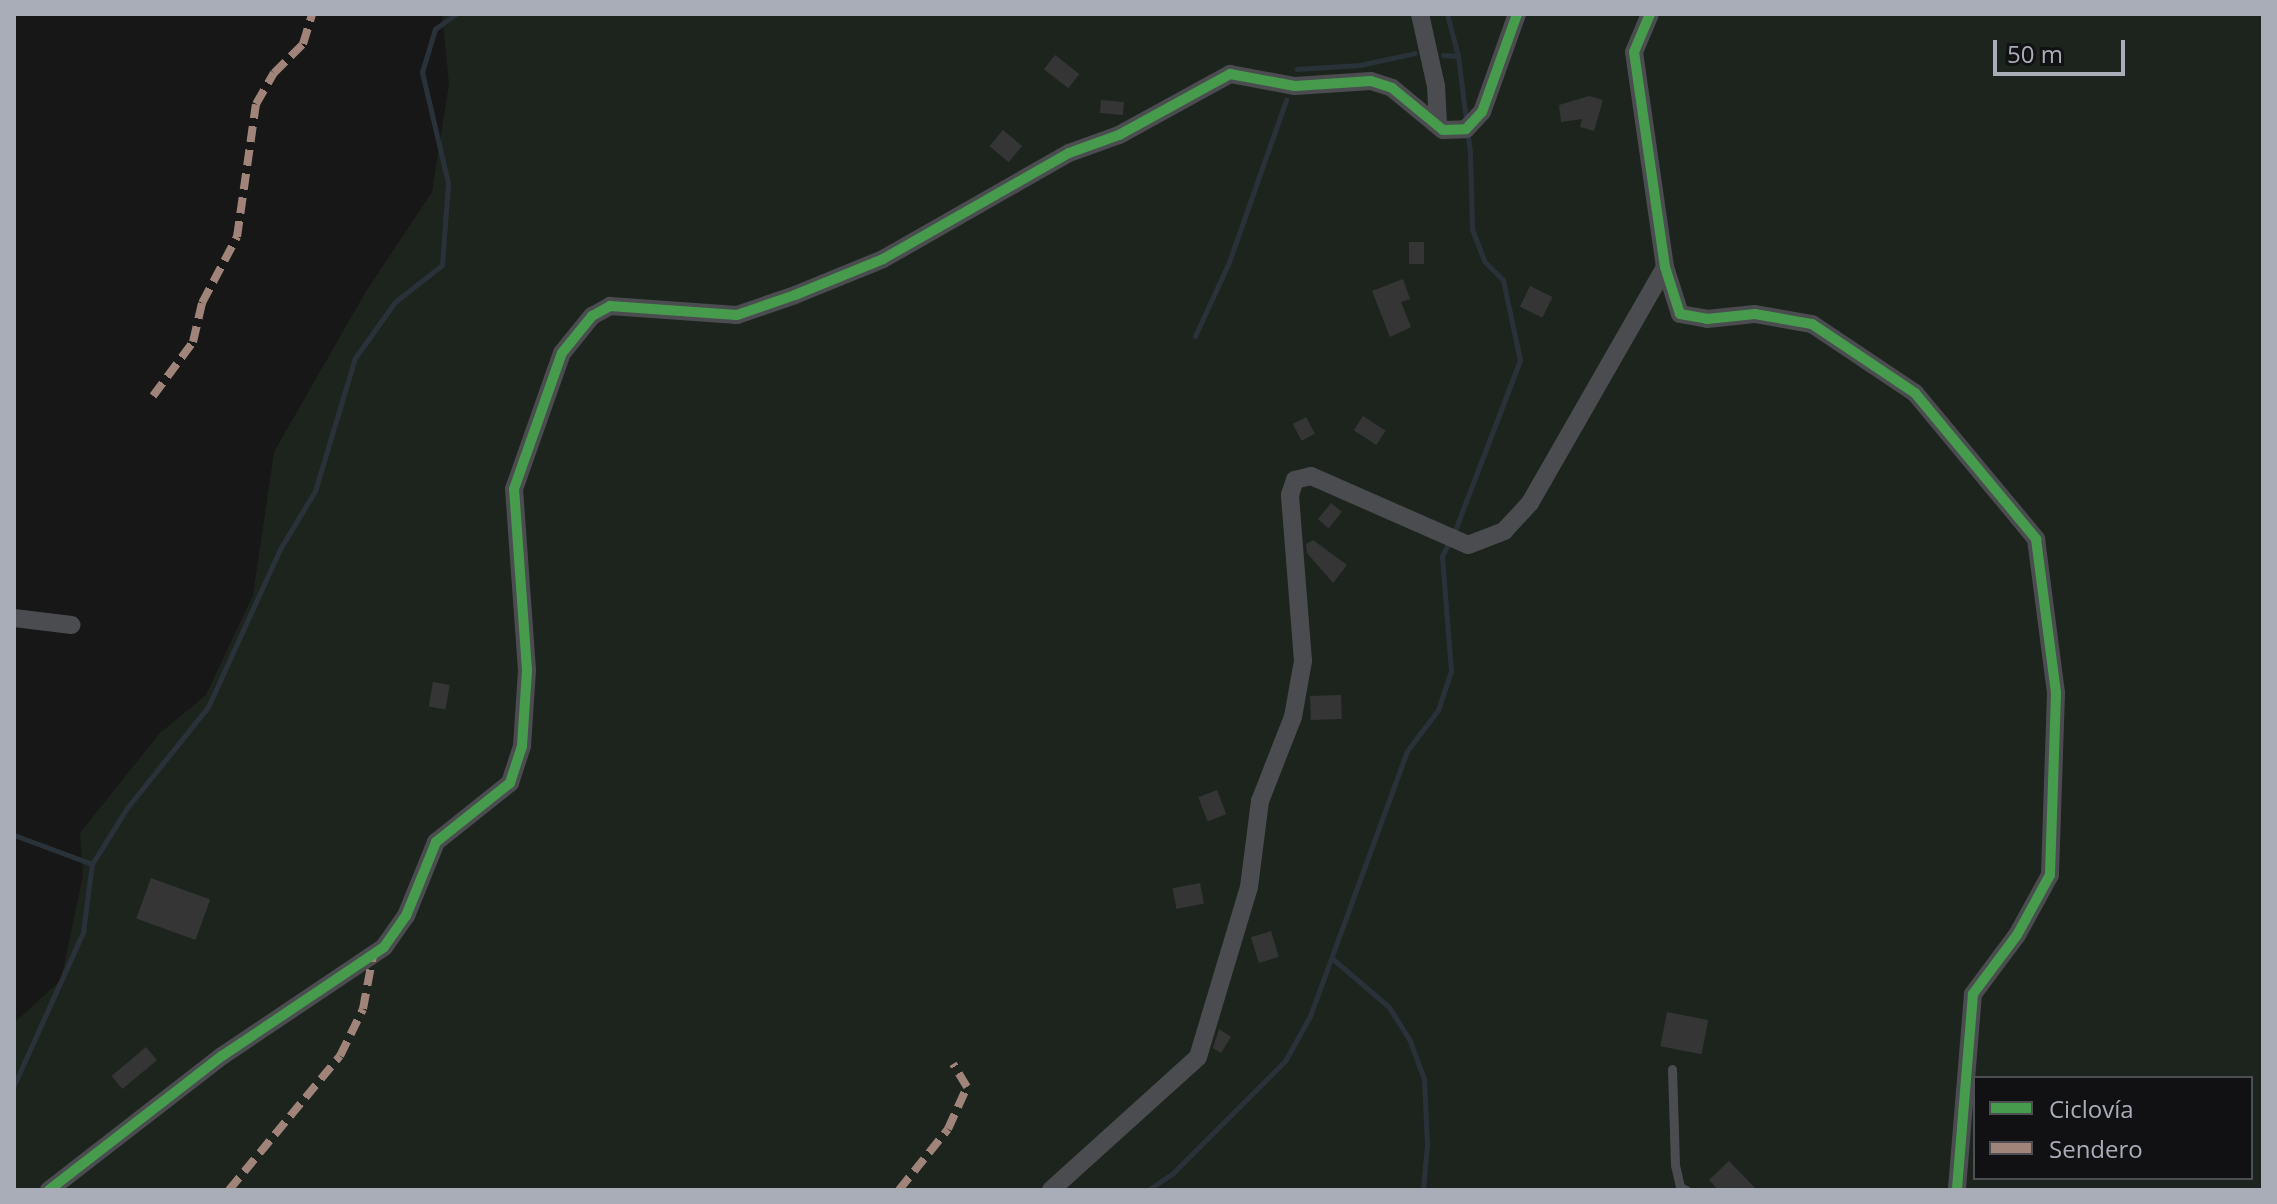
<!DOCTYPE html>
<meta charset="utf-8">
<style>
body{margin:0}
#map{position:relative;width:2277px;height:1204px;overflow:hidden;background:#171717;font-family:"Open Sans",sans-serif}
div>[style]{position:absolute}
.green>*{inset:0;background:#1d241e}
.stream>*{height:5px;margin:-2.5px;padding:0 2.5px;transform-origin:2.5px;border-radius:2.5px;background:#2a3239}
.building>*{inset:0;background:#353536;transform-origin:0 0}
.lane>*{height:9px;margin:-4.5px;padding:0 4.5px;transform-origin:4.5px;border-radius:4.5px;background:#4b4c50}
.street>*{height:18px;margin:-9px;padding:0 9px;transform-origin:9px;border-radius:9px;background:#4b4c50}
.quiet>*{height:8px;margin-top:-4px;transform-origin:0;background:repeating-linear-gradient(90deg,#a18479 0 16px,transparent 0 24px)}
.cycleway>*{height:10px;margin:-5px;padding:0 5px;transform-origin:5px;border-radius:5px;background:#469c4c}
span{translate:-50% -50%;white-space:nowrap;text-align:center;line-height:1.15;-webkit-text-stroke:6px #111113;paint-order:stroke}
.frame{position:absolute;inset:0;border:16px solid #a8adb8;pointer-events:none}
.legend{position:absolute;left:1973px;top:1076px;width:280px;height:104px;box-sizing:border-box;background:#111113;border:2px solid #4d4f55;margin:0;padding:10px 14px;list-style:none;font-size:24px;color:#a8adb8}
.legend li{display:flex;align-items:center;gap:16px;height:40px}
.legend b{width:40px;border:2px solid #4d4f55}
.scale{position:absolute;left:1993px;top:40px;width:132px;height:36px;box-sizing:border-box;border:4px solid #a8adb8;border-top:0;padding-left:10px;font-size:24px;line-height:28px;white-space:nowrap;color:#a8adb8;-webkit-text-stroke:6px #111113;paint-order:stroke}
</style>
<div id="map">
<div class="green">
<i style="clip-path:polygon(evenodd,442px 14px,2263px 14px,2263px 1190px,14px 1190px,14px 1023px,61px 980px,83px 875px,80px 833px,160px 733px,206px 695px,253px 595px,274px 452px,365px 293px,432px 192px,449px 84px,442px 14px,1975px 1078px,2251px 1078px,2251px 1178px,1975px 1178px,1975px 1078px)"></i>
</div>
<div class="stream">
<i style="left:1447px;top:14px;width:43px;rotate:75.3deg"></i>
<i style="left:1458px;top:56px;width:97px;rotate:82.9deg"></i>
<i style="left:1470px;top:152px;width:77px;rotate:88.5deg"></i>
<i style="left:1472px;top:229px;width:34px;rotate:69deg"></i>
<i style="left:1484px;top:261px;width:27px;rotate:45deg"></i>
<i style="left:1503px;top:280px;width:82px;rotate:78deg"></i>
<i style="left:1520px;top:360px;width:185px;rotate:110.9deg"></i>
<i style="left:1443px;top:55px;width:15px;rotate:4deg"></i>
<i style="left:1297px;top:69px;width:63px;rotate:-3.6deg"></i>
<i style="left:1360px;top:65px;width:56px;rotate:-12.3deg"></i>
<i style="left:1195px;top:336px;width:81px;rotate:-65.3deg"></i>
<i style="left:1229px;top:262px;width:172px;rotate:-70.6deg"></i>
<i style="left:14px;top:835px;width:83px;rotate:20.4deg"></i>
<i style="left:1334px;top:960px;width:72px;rotate:40.5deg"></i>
<i style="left:1389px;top:1007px;width:40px;rotate:58deg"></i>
<i style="left:1410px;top:1041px;width:40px;rotate:69.8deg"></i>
<i style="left:1424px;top:1079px;width:65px;rotate:87.4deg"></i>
<i style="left:1427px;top:1144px;width:46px;rotate:95deg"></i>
<i style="left:14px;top:1085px;width:168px;rotate:-65.7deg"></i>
<i style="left:83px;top:932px;width:69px;rotate:-82.5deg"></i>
<i style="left:92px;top:864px;width:66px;rotate:-58deg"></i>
<i style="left:127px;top:808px;width:129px;rotate:-51.3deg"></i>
<i style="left:208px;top:707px;width:174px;rotate:-65.5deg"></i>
<i style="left:280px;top:549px;width:68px;rotate:-58.9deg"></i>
<i style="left:315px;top:491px;width:139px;rotate:-73.3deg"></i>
<i style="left:355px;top:358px;width:69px;rotate:-54.5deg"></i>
<i style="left:395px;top:302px;width:60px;rotate:-38.2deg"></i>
<i style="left:442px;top:265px;width:82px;rotate:-85.8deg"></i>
<i style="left:448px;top:183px;width:114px;rotate:-103.2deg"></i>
<i style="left:422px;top:72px;width:45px;rotate:-73.2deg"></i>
<i style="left:435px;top:29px;width:26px;rotate:-36deg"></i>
<i style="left:1148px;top:1190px;width:30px;rotate:-34deg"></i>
<i style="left:1173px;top:1173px;width:158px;rotate:-45deg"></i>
<i style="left:1285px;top:1061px;width:51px;rotate:-60.9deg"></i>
<i style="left:1310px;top:1016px;width:282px;rotate:-69.9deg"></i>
<i style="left:1407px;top:751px;width:51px;rotate:-52.9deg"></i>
<i style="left:1438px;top:710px;width:41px;rotate:-71.6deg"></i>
<i style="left:1451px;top:671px;width:115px;rotate:-94.5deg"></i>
<i style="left:1442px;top:556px;width:16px;rotate:-63deg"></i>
</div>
<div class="building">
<i style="left:1055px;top:55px;width:31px;height:18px;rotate:38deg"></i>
<i style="clip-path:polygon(1589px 96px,1603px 100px,1594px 131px,1580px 127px,1582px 119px,1561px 122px,1559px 105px)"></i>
<i style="left:1101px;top:100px;width:23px;height:13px;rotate:5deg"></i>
<i style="left:1003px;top:130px;width:25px;height:21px;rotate:40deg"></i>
<i style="left:1409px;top:242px;width:15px;height:22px"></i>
<i style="clip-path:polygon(1403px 279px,1410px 299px,1401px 302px,1411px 327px,1390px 337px,1372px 291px)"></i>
<i style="left:1530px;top:286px;width:25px;height:23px;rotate:26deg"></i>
<i style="left:1363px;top:416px;width:27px;height:17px;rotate:33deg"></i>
<i style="left:1306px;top:417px;width:19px;height:15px;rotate:62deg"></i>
<i style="left:1331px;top:503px;width:14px;height:21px;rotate:39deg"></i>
<i style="clip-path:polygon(1313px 540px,1347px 565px,1333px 583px,1307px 553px,1306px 544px)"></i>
<i style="left:433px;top:682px;width:17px;height:25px;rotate:10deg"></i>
<i style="left:1341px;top:695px;width:24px;height:31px;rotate:88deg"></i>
<i style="left:1217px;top:790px;width:26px;height:20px;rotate:69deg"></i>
<i style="left:151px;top:878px;width:63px;height:43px;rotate:20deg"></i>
<i style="left:1200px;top:883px;width:21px;height:28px;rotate:79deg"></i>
<i style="left:1271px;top:931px;width:27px;height:21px;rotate:73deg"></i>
<i style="left:1667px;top:1012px;width:42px;height:35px;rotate:11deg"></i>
<i style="clip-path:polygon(1219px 1029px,1231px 1037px,1221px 1053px,1213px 1048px)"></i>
<i style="left:146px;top:1047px;width:17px;height:45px;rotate:50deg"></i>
<i style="clip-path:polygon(1729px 1161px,1757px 1190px,1718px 1190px,1709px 1180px)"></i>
</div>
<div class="lane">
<i style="left:1672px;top:1069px;width:96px;rotate:88.2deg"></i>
<i style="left:1675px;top:1165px;width:23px;rotate:77deg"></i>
<i style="left:1680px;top:1187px;width:7px;rotate:27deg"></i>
</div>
<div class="street">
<i style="left:1420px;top:14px;width:74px;rotate:77.5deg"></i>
<i style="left:1436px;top:86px;width:39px;rotate:87deg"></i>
<i style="left:1650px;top:14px;width:41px;rotate:112.8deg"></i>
<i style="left:1634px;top:52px;width:217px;rotate:81.8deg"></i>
<i style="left:1665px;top:267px;width:49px;rotate:72.3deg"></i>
<i style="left:1680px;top:314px;width:27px;rotate:10deg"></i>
<i style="left:1707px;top:319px;width:48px;rotate:-5.9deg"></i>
<i style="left:1755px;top:314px;width:58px;rotate:10deg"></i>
<i style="left:1812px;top:324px;width:124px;rotate:33.8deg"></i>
<i style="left:1915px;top:393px;width:190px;rotate:50.3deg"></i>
<i style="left:2036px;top:539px;width:155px;rotate:82.6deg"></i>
<i style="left:2056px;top:693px;width:182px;rotate:91.9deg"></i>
<i style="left:2050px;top:875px;width:68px;rotate:118.8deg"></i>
<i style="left:2017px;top:935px;width:74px;rotate:126.7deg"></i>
<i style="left:1973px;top:994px;width:197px;rotate:94.7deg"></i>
<i style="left:14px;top:618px;width:58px;rotate:6.9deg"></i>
<i style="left:49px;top:1190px;width:219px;rotate:-37.8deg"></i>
<i style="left:222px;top:1056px;width:195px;rotate:-33.9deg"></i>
<i style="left:384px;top:947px;width:38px;rotate:-55deg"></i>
<i style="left:406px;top:916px;width:80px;rotate:-67.9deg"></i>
<i style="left:436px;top:842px;width:95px;rotate:-38.6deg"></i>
<i style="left:510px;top:783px;width:39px;rotate:-72deg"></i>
<i style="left:522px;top:746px;width:76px;rotate:-86.2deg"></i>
<i style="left:527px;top:670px;width:181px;rotate:-94.1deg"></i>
<i style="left:514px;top:489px;width:144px;rotate:-70.6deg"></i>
<i style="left:562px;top:353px;width:48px;rotate:-51deg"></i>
<i style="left:592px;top:316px;width:21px;rotate:-29deg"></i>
<i style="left:610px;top:306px;width:127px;rotate:4.1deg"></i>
<i style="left:737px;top:315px;width:61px;rotate:-19deg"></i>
<i style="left:795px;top:295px;width:95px;rotate:-22.2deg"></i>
<i style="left:883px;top:259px;width:214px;rotate:-29.7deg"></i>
<i style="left:1069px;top:153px;width:53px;rotate:-19.8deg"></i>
<i style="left:1119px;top:135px;width:127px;rotate:-28.8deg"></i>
<i style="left:1230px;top:74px;width:66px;rotate:10.5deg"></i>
<i style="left:1295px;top:86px;width:76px;rotate:-3.8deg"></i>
<i style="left:1371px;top:81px;width:22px;rotate:18deg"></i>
<i style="left:1392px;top:88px;width:66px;rotate:39.5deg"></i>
<i style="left:1443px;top:130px;width:23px;rotate:-2deg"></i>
<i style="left:1466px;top:129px;width:23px;rotate:-47deg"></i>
<i style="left:1482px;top:112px;width:104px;rotate:-70.3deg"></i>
<i style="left:1051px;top:1190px;width:198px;rotate:-42.1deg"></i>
<i style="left:1198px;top:1057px;width:177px;rotate:-73.3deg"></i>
<i style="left:1249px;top:887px;width:87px;rotate:-82.7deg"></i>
<i style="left:1260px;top:801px;width:90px;rotate:-68.6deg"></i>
<i style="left:1293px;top:717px;width:57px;rotate:-79.9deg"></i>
<i style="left:1303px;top:661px;width:167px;rotate:-94.5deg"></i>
<i style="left:1290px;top:495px;width:16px;rotate:-72deg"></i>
<i style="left:1295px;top:480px;width:16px;rotate:-14deg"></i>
<i style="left:1311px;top:476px;width:171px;rotate:23.7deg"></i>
<i style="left:1468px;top:545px;width:39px;rotate:-21deg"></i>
<i style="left:1504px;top:531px;width:38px;rotate:-47deg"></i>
<i style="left:1530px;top:503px;width:272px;rotate:-60.2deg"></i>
</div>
<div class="quiet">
<i style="left:153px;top:396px;width:67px;rotate:-53.5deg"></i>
<i style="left:193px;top:342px;width:40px;rotate:-77deg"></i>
<i style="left:202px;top:303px;width:75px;rotate:-62.1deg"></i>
<i style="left:237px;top:237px;width:134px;rotate:-81.9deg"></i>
<i style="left:256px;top:104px;width:36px;rotate:-60deg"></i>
<i style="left:274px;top:73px;width:41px;rotate:-45deg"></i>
<i style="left:303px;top:44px;width:31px;rotate:-73deg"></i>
<i style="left:229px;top:1190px;width:174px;rotate:-50.4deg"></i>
<i style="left:340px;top:1056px;width:52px;rotate:-63.9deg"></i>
<i style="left:363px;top:1009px;width:55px;rotate:-79.5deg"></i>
<i style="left:899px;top:1190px;width:78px;rotate:-51.2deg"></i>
<i style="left:948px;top:1129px;width:46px;rotate:-65.7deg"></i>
<i style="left:967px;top:1087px;width:27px;rotate:-121deg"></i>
</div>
<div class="cycleway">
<i style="left:1650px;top:14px;width:41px;rotate:112.8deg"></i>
<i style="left:1634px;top:52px;width:217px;rotate:81.8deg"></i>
<i style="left:1665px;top:267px;width:49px;rotate:72.3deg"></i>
<i style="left:1680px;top:314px;width:27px;rotate:10deg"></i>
<i style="left:1707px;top:319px;width:48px;rotate:-5.9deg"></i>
<i style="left:1755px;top:314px;width:58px;rotate:10deg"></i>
<i style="left:1812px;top:324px;width:124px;rotate:33.8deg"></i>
<i style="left:1915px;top:393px;width:190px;rotate:50.3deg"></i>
<i style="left:2036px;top:539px;width:155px;rotate:82.6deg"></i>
<i style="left:2056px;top:693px;width:182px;rotate:91.9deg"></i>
<i style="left:2050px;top:875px;width:68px;rotate:118.8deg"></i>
<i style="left:2017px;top:935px;width:74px;rotate:126.7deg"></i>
<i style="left:1973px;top:994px;width:197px;rotate:94.7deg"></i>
<i style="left:49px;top:1190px;width:219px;rotate:-37.8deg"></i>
<i style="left:222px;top:1056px;width:195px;rotate:-33.9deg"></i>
<i style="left:384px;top:947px;width:38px;rotate:-55deg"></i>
<i style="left:406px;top:916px;width:80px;rotate:-67.9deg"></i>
<i style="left:436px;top:842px;width:95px;rotate:-38.6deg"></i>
<i style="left:510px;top:783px;width:39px;rotate:-72deg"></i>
<i style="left:522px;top:746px;width:76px;rotate:-86.2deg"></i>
<i style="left:527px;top:670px;width:181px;rotate:-94.1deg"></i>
<i style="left:514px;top:489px;width:144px;rotate:-70.6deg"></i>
<i style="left:562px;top:353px;width:48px;rotate:-51deg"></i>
<i style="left:592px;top:316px;width:21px;rotate:-29deg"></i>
<i style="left:610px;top:306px;width:127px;rotate:4.1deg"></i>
<i style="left:737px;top:315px;width:61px;rotate:-19deg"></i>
<i style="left:795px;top:295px;width:95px;rotate:-22.2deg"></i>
<i style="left:883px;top:259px;width:214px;rotate:-29.7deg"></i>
<i style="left:1069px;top:153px;width:53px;rotate:-19.8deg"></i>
<i style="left:1119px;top:135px;width:127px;rotate:-28.8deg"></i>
<i style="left:1230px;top:74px;width:66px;rotate:10.5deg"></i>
<i style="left:1295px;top:86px;width:76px;rotate:-3.8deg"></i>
<i style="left:1371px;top:81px;width:22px;rotate:18deg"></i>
<i style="left:1392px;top:88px;width:66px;rotate:39.5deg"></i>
<i style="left:1443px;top:130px;width:23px;rotate:-2deg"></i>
<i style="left:1466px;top:129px;width:23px;rotate:-47deg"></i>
<i style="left:1482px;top:112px;width:104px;rotate:-70.3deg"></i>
</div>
<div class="frame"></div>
<ul class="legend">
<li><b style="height:10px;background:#469c4c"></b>Ciclovía</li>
<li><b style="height:10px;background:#a18479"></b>Sendero</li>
</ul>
<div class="scale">50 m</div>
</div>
